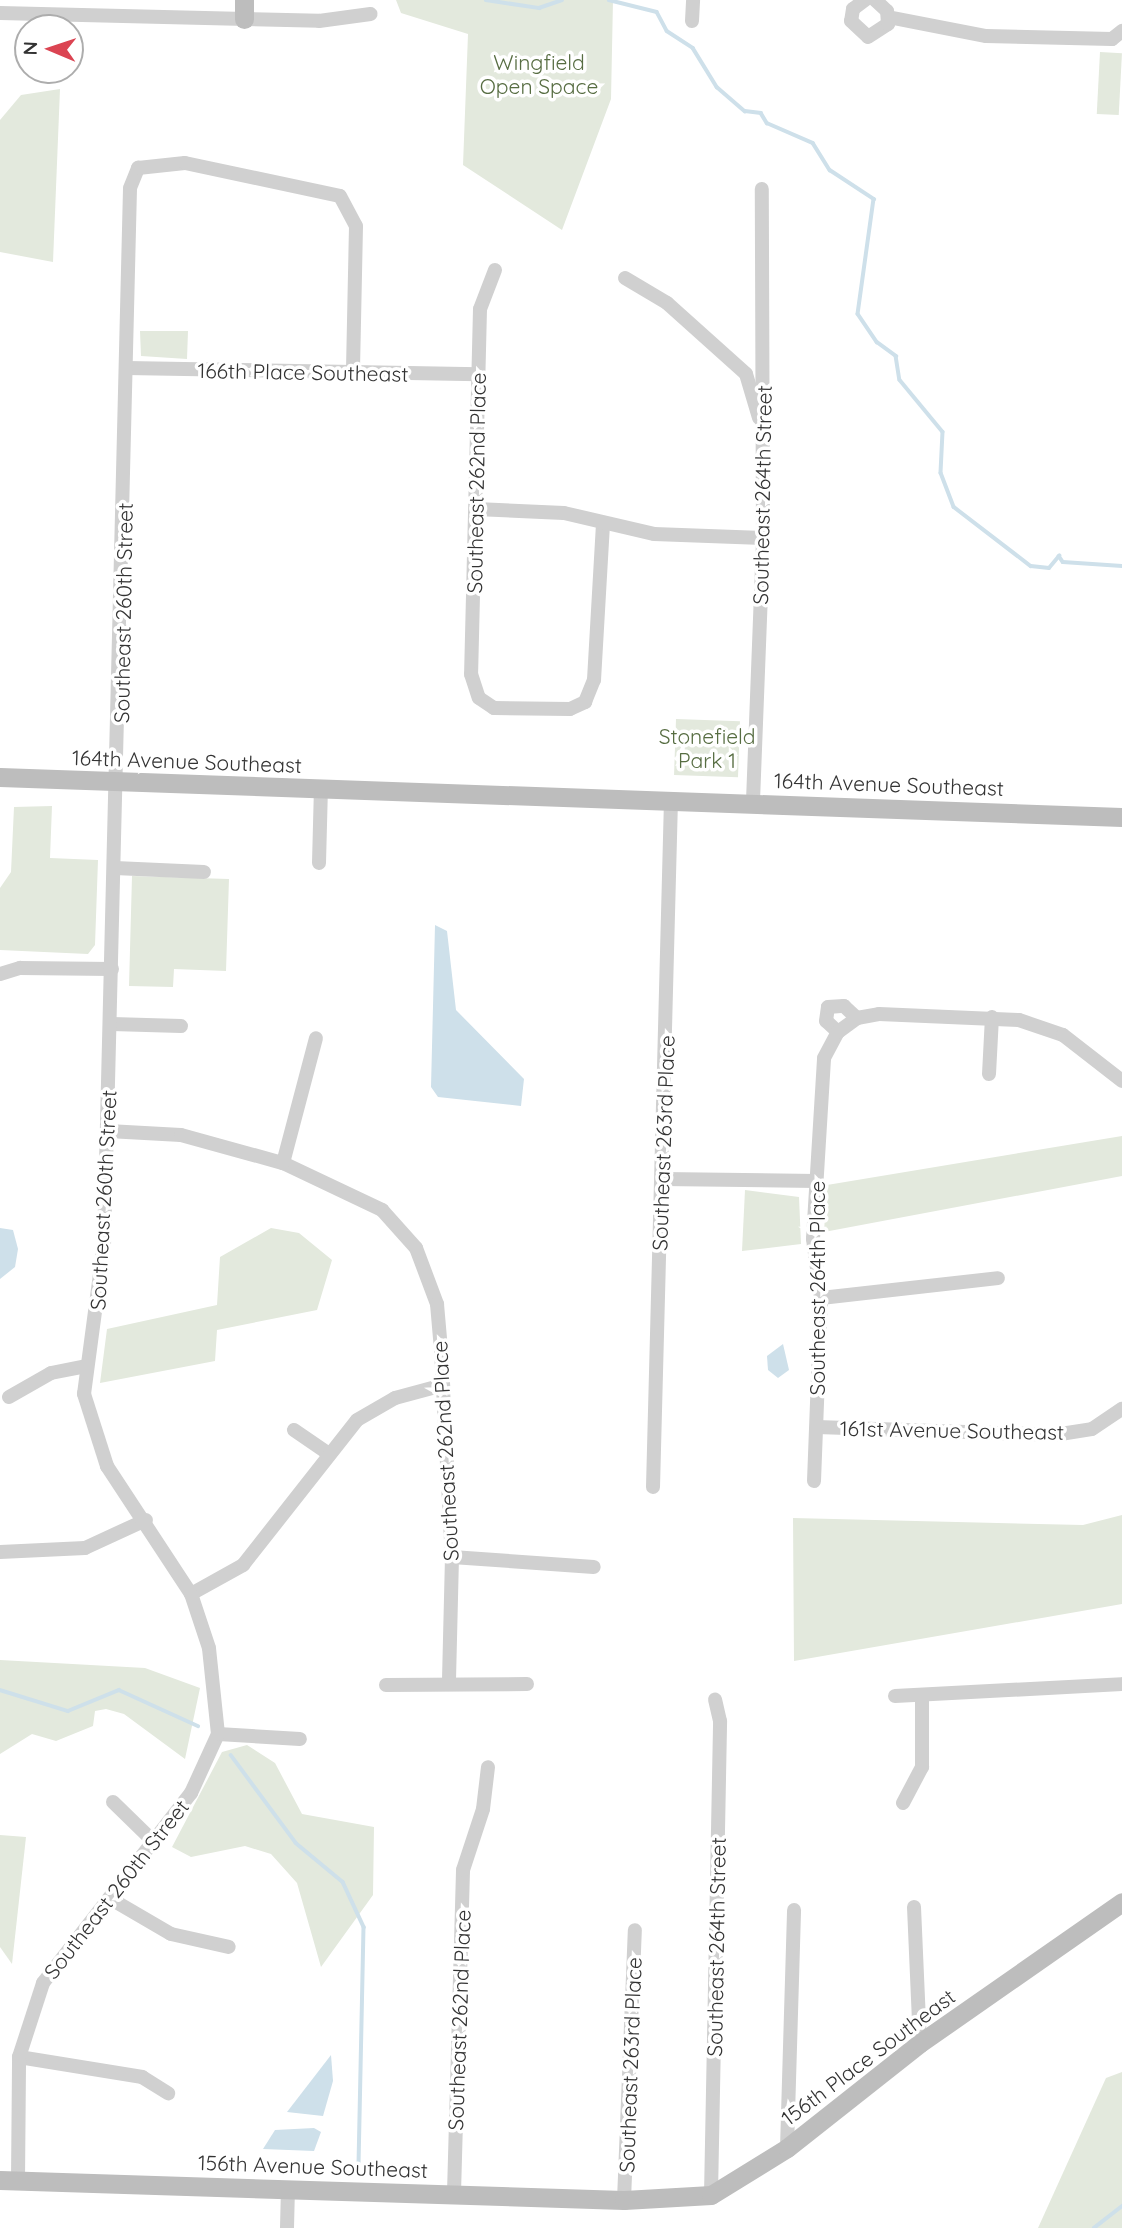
<!DOCTYPE html>
<style>
body{margin:0}
#map{position:relative;width:1122px;height:2228px;overflow:hidden;background:#fff;font-family:Quicksand,sans-serif}
div>[style]{position:absolute}
.green>*{inset:0;background:#e3e9dd;transform-origin:0 0}
.water>*{inset:0;background:#cee0ea}
.stream>*{height:3.5px;margin:-1.75px;padding:0 1.75px;transform-origin:1.75px;border-radius:1.75px;background:#cee0ea}
.street>*{height:14px;margin:-7px;padding:0 7px;transform-origin:7px;border-radius:7px;background:#d0d0d0}
.secondary>*{height:19px;margin:-9.5px;padding:0 9.5px;transform-origin:9.5px;border-radius:9.5px;background:#bdbdbd}
span{translate:-50% -50%;white-space:nowrap;text-align:center;line-height:1.15;-webkit-text-stroke:7px #fff;paint-order:stroke}
.park-label{font-size:21px;color:#576d42}
.street-label{font-size:21px;color:#333}
.north{position:absolute;left:14px;top:14px;width:70px;height:70px;box-sizing:border-box;background:#fff;border:2px solid #adadad;border-radius:50%;rotate:272deg;font-size:19px;font-weight:700;line-height:28px;text-align:center;color:#333}
.north::after{content:'';display:block;margin:auto;width:24px;height:32px;background:#db4452;clip-path:polygon(50% 0,100% 100%,50% 72%,0 100%)}
</style>
<div id="map">
<div class="green">
<i style="clip-path:polygon(396px 0,613px 0,611px 99px,562px 230px,463px 165px,468px 34px,401px 13px)"></i>
<i style="left:1100px;top:52px;width:22px;height:62px;rotate:3deg"></i>
<i style="clip-path:polygon(60px 89px,53px 262px,0 252px,0 120px,21px 95px)"></i>
<i style="clip-path:polygon(140px 331px,188px 331px,187px 359px,141px 356px)"></i>
<i style="left:676px;top:719px;width:64px;height:56px;rotate:2deg"></i>
<i style="clip-path:polygon(52px 806px,50px 858px,98px 860px,95px 945px,88px 954px,0 950px,0 888px,11px 872px,14px 807px)"></i>
<i style="clip-path:polygon(132px 876px,229px 879px,226px 971px,174px 969px,173px 987px,129px 986px)"></i>
<i style="clip-path:polygon(1122px 1136px,1122px 1176px,824px 1232px,827px 1185px)"></i>
<i style="clip-path:polygon(745px 1190px,799px 1197px,801px 1244px,742px 1251px)"></i>
<i style="clip-path:polygon(271px 1228px,299px 1233px,332px 1260px,317px 1310px,217px 1330px,215px 1361px,100px 1383px,107px 1329px,217px 1305px,220px 1257px)"></i>
<i style="clip-path:polygon(1122px 1515px,1122px 1604px,794px 1661px,793px 1518px,1083px 1525px)"></i>
<i style="clip-path:polygon(0 1660px,145px 1668px,200px 1688px,185px 1759px,124px 1714px,106px 1709px,95px 1711px,93px 1726px,56px 1741px,32px 1734px,0 1754px)"></i>
<i style="clip-path:polygon(247px 1745px,275px 1763px,302px 1814px,374px 1827px,373px 1895px,321px 1967px,297px 1883px,271px 1854px,245px 1846px,191px 1857px,172px 1847px,222px 1752px)"></i>
<i style="clip-path:polygon(0 1835px,26px 1837px,12px 1964px,0 1947px)"></i>
<i style="clip-path:polygon(1122px 2072px,1122px 2228px,1038px 2228px,1106px 2078px)"></i>
</div>
<div class="water">
<i style="clip-path:polygon(435px 925px,447px 931px,456px 1010px,524px 1079px,521px 1106px,438px 1097px,431px 1087px)"></i>
<i style="clip-path:polygon(0 1228px,13px 1230px,18px 1249px,15px 1267px,0 1279px)"></i>
<i style="clip-path:polygon(783px 1344px,789px 1370px,778px 1378px,768px 1370px,767px 1356px)"></i>
<i style="clip-path:polygon(331px 2055px,333px 2081px,323px 2116px,287px 2112px)"></i>
<i style="clip-path:polygon(314px 2128px,321px 2132px,314px 2151px,263px 2149px,275px 2130px)"></i>
</div>
<div class="stream">
<i style="left:486px;top:0;width:54px;rotate:8.6deg"></i>
<i style="left:539px;top:8px;width:24px;rotate:-19deg"></i>
<i style="left:609px;top:0;width:49px;rotate:14deg"></i>
<i style="left:657px;top:12px;width:21px;rotate:62deg"></i>
<i style="left:667px;top:31px;width:31px;rotate:33deg"></i>
<i style="left:693px;top:48px;width:46px;rotate:58.4deg"></i>
<i style="left:717px;top:87px;width:37px;rotate:41deg"></i>
<i style="left:745px;top:111px;width:16px;rotate:7deg"></i>
<i style="left:761px;top:113px;width:12px;rotate:59deg"></i>
<i style="left:767px;top:123px;width:50px;rotate:23.5deg"></i>
<i style="left:813px;top:143px;width:32px;rotate:58deg"></i>
<i style="left:830px;top:170px;width:53px;rotate:33.4deg"></i>
<i style="left:874px;top:199px;width:116px;rotate:97.9deg"></i>
<i style="left:858px;top:314px;width:34px;rotate:56deg"></i>
<i style="left:877px;top:342px;width:24px;rotate:36deg"></i>
<i style="left:896px;top:356px;width:24px;rotate:81deg"></i>
<i style="left:900px;top:380px;width:67px;rotate:50.4deg"></i>
<i style="left:943px;top:432px;width:41px;rotate:92.8deg"></i>
<i style="left:941px;top:473px;width:36px;rotate:69deg"></i>
<i style="left:954px;top:507px;width:97px;rotate:37.5deg"></i>
<i style="left:1031px;top:566px;width:18px;rotate:6deg"></i>
<i style="left:1049px;top:568px;width:16px;rotate:-50deg"></i>
<i style="left:1059px;top:556px;width:7px;rotate:56deg"></i>
<i style="left:1063px;top:562px;width:59px;rotate:3.9deg"></i>
<i style="left:0;top:1690px;width:71px;rotate:17.2deg"></i>
<i style="left:68px;top:1711px;width:55px;rotate:-22.4deg"></i>
<i style="left:119px;top:1690px;width:87px;rotate:24.5deg"></i>
<i style="left:231px;top:1755px;width:109px;rotate:53.5deg"></i>
<i style="left:296px;top:1843px;width:61px;rotate:39.7deg"></i>
<i style="left:343px;top:1882px;width:50px;rotate:65deg"></i>
<i style="left:364px;top:1927px;width:237px;rotate:91.2deg"></i>
<i style="left:1094px;top:2228px;width:36px;rotate:-38deg"></i>
</div>
<div class="street">
<i style="left:865px;top:0;width:15px;rotate:143deg"></i>
<i style="left:853px;top:9px;width:12px;rotate:99deg"></i>
<i style="left:851px;top:21px;width:23px;rotate:43deg"></i>
<i style="left:868px;top:37px;width:24px;rotate:-33deg"></i>
<i style="left:888px;top:24px;width:13px;rotate:-94deg"></i>
<i style="left:887px;top:11px;width:16px;rotate:-137deg"></i>
<i style="left:0;top:13px;width:319px;rotate:1.4deg"></i>
<i style="left:319px;top:21px;width:52px;rotate:-7.7deg"></i>
<i style="left:888px;top:17px;width:100px;rotate:11deg"></i>
<i style="left:986px;top:36px;width:126px;rotate:1.4deg"></i>
<i style="left:1112px;top:39px;width:13px;rotate:-39deg"></i>
<i style="left:692px;top:21px;width:21px;rotate:-87deg"></i>
<i style="left:495px;top:270px;width:42px;rotate:111deg"></i>
<i style="left:480px;top:309px;width:365px;rotate:91.4deg"></i>
<i style="left:471px;top:674px;width:25px;rotate:72deg"></i>
<i style="left:479px;top:698px;width:18px;rotate:34deg"></i>
<i style="left:494px;top:708px;width:76px;rotate:0.8deg"></i>
<i style="left:570px;top:709px;width:17px;rotate:-25deg"></i>
<i style="left:585px;top:702px;width:24px;rotate:-68deg"></i>
<i style="left:594px;top:680px;width:155px;rotate:-86.7deg"></i>
<i style="left:625px;top:278px;width:49px;rotate:30.8deg"></i>
<i style="left:667px;top:303px;width:106px;rotate:41.9deg"></i>
<i style="left:746px;top:374px;width:46px;rotate:73.5deg"></i>
<i style="left:127px;top:368px;width:352px;rotate:1deg"></i>
<i style="left:476px;top:509px;width:88px;rotate:2.6deg"></i>
<i style="left:564px;top:513px;width:92px;rotate:13.1deg"></i>
<i style="left:654px;top:534px;width:109px;rotate:2.1deg"></i>
<i style="left:753px;top:801px;width:263px;rotate:-87.8deg"></i>
<i style="left:763px;top:538px;width:349px;rotate:-90.2deg"></i>
<i style="left:319px;top:863px;width:75px;rotate:-88.5deg"></i>
<i style="left:115px;top:868px;width:89px;rotate:2.6deg"></i>
<i style="left:0;top:974px;width:21px;rotate:-17deg"></i>
<i style="left:20px;top:968px;width:92px;rotate:0.6deg"></i>
<i style="left:112px;top:1024px;width:69px;rotate:1.7deg"></i>
<i style="left:838px;top:1032px;width:16px;rotate:-137deg"></i>
<i style="left:826px;top:1021px;width:14px;rotate:-82deg"></i>
<i style="left:828px;top:1007px;width:16px;rotate:-4deg"></i>
<i style="left:844px;top:1006px;width:18px;rotate:43deg"></i>
<i style="left:989px;top:1074px;width:57px;rotate:-87deg"></i>
<i style="left:108px;top:1131px;width:73px;rotate:3.1deg"></i>
<i style="left:181px;top:1135px;width:106px;rotate:15.4deg"></i>
<i style="left:283px;top:1163px;width:110px;rotate:25.4deg"></i>
<i style="left:382px;top:1210px;width:51px;rotate:48.2deg"></i>
<i style="left:416px;top:1248px;width:60px;rotate:69.4deg"></i>
<i style="left:437px;top:1304px;width:46px;rotate:85deg"></i>
<i style="left:441px;top:1350px;width:207px;rotate:87deg"></i>
<i style="left:452px;top:1557px;width:127px;rotate:91.4deg"></i>
<i style="left:283px;top:1163px;width:129px;rotate:-75.2deg"></i>
<i style="left:662px;top:1179px;width:154px;rotate:0.7deg"></i>
<i style="left:821px;top:1298px;width:178px;rotate:-6.4deg"></i>
<i style="left:9px;top:1397px;width:48px;rotate:-29.7deg"></i>
<i style="left:51px;top:1373px;width:33px;rotate:-11deg"></i>
<i style="left:817px;top:1427px;width:237px;rotate:1.9deg"></i>
<i style="left:1054px;top:1435px;width:38px;rotate:-9deg"></i>
<i style="left:1092px;top:1429px;width:36px;rotate:-34deg"></i>
<i style="left:294px;top:1430px;width:42px;rotate:34.4deg"></i>
<i style="left:814px;top:1481px;width:183px;rotate:-87.8deg"></i>
<i style="left:821px;top:1298px;width:60px;rotate:-97.7deg"></i>
<i style="left:813px;top:1239px;width:181px;rotate:-86.5deg"></i>
<i style="left:824px;top:1058px;width:30px;rotate:-62deg"></i>
<i style="left:838px;top:1032px;width:24px;rotate:-36deg"></i>
<i style="left:857px;top:1018px;width:22px;rotate:-10deg"></i>
<i style="left:879px;top:1014px;width:140px;rotate:2.5deg"></i>
<i style="left:1019px;top:1020px;width:46px;rotate:18.8deg"></i>
<i style="left:1063px;top:1035px;width:75px;rotate:37.9deg"></i>
<i style="left:653px;top:1487px;width:688px;rotate:-88.5deg"></i>
<i style="left:0;top:1552px;width:85px;rotate:-2.7deg"></i>
<i style="left:85px;top:1548px;width:67px;rotate:-24.7deg"></i>
<i style="left:452px;top:1557px;width:142px;rotate:4deg"></i>
<i style="left:191px;top:1594px;width:60px;rotate:-29.1deg"></i>
<i style="left:243px;top:1565px;width:184px;rotate:-51.8deg"></i>
<i style="left:357px;top:1420px;width:44px;rotate:-30.1deg"></i>
<i style="left:395px;top:1398px;width:50px;rotate:-15.2deg"></i>
<i style="left:386px;top:1685px;width:141px;rotate:-0.4deg"></i>
<i style="left:895px;top:1696px;width:227px;rotate:-3deg"></i>
<i style="left:218px;top:1734px;width:82px;rotate:3.5deg"></i>
<i style="left:113px;top:1802px;width:57px;rotate:44.3deg"></i>
<i style="left:903px;top:1803px;width:41px;rotate:-62.2deg"></i>
<i style="left:922px;top:1767px;width:72px;rotate:-90deg"></i>
<i style="left:111px;top:1899px;width:69px;rotate:30.3deg"></i>
<i style="left:171px;top:1934px;width:59px;rotate:12.6deg"></i>
<i style="left:914px;top:1907px;width:136px;rotate:87.5deg"></i>
<i style="left:19px;top:2057px;width:125px;rotate:9.2deg"></i>
<i style="left:142px;top:2077px;width:31px;rotate:32deg"></i>
<i style="left:787px;top:2148px;width:238px;rotate:-88.3deg"></i>
<i style="left:18px;top:2180px;width:123px;rotate:-89.5deg"></i>
<i style="left:19px;top:2057px;width:78px;rotate:-72deg"></i>
<i style="left:43px;top:1983px;width:241px;rotate:-52.1deg"></i>
<i style="left:191px;top:1793px;width:65px;rotate:-65.4deg"></i>
<i style="left:218px;top:1734px;width:86px;rotate:-96deg"></i>
<i style="left:209px;top:1648px;width:57px;rotate:-108.4deg"></i>
<i style="left:191px;top:1594px;width:153px;rotate:-123.3deg"></i>
<i style="left:107px;top:1466px;width:76px;rotate:-107.7deg"></i>
<i style="left:84px;top:1394px;width:150px;rotate:-82.4deg"></i>
<i style="left:104px;top:1245px;width:1057px;rotate:-88.59deg"></i>
<i style="left:130px;top:188px;width:22px;rotate:-68deg"></i>
<i style="left:138px;top:168px;width:47px;rotate:-6.1deg"></i>
<i style="left:185px;top:163px;width:158px;rotate:12deg"></i>
<i style="left:340px;top:196px;width:34px;rotate:62deg"></i>
<i style="left:356px;top:226px;width:148px;rotate:91.2deg"></i>
<i style="left:454px;top:2193px;width:323px;rotate:-88.4deg"></i>
<i style="left:463px;top:1870px;width:64px;rotate:-71.8deg"></i>
<i style="left:483px;top:1809px;width:42px;rotate:-83.2deg"></i>
<i style="left:711px;top:2195px;width:474px;rotate:-88.9deg"></i>
<i style="left:720px;top:1721px;width:22px;rotate:-103deg"></i>
<i style="left:624px;top:2200px;width:270px;rotate:-87.7deg"></i>
<i style="left:287px;top:2228px;width:40px;rotate:-88.6deg"></i>
</div>
<div class="secondary">
<i style="left:244px;top:19px;width:19px;rotate:-90deg"></i>
<i style="left:0;top:777px;width:1123px;rotate:2.04deg"></i>
<i style="left:0;top:2180px;width:624px;rotate:1.84deg"></i>
<i style="left:624px;top:2200px;width:87px;rotate:-3.3deg"></i>
<i style="left:711px;top:2195px;width:89px;rotate:-31.7deg"></i>
<i style="left:787px;top:2148px;width:169px;rotate:-38.3deg"></i>
<i style="left:920px;top:2043px;width:246px;rotate:-34.9deg"></i>
</div>
<div class="park-label">
<span style="left:539px;top:74px">Wingfield<br>Open Space</span>
<span style="left:707px;top:748px">Stonefield<br>Park 1</span>
</div>
<div class="street-label">
<span style="left:303px;top:372px;rotate:1deg">166th Place Southeast</span>
<span style="left:476px;top:483px;rotate:-89deg">Southeast 262nd Place</span>
<span style="left:762px;top:495px;rotate:-89deg">Southeast 264th Street</span>
<span style="left:123px;top:613px;rotate:-89deg">Southeast 260th Street</span>
<span style="left:187px;top:761px;rotate:2deg">164th Avenue Southeast</span>
<span style="left:889px;top:784px;rotate:2deg">164th Avenue Southeast</span>
<span style="left:663px;top:1143px;rotate:-88deg">Southeast 263rd Place</span>
<span style="left:103px;top:1200px;rotate:-87deg">Southeast 260th Street</span>
<span style="left:817px;top:1288px;rotate:-90deg">Southeast 264th Place</span>
<span style="left:952px;top:1430px;rotate:1deg">161st Avenue Southeast</span>
<span style="left:445px;top:1451px;rotate:-93deg">Southeast 262nd Place</span>
<span style="left:116px;top:1889px;rotate:-52deg">Southeast 260th Street</span>
<span style="left:716px;top:1947px;rotate:-89deg">Southeast 264th Street</span>
<span style="left:459px;top:2020px;rotate:-88deg">Southeast 262nd Place</span>
<span style="left:868px;top:2057px;rotate:-37deg">156th Place Southeast</span>
<span style="left:630px;top:2065px;rotate:-88deg">Southeast 263rd Place</span>
<span style="left:313px;top:2166px;rotate:2deg">156th Avenue Southeast</span>
</div>
<div class="north">N</div>
</div>
